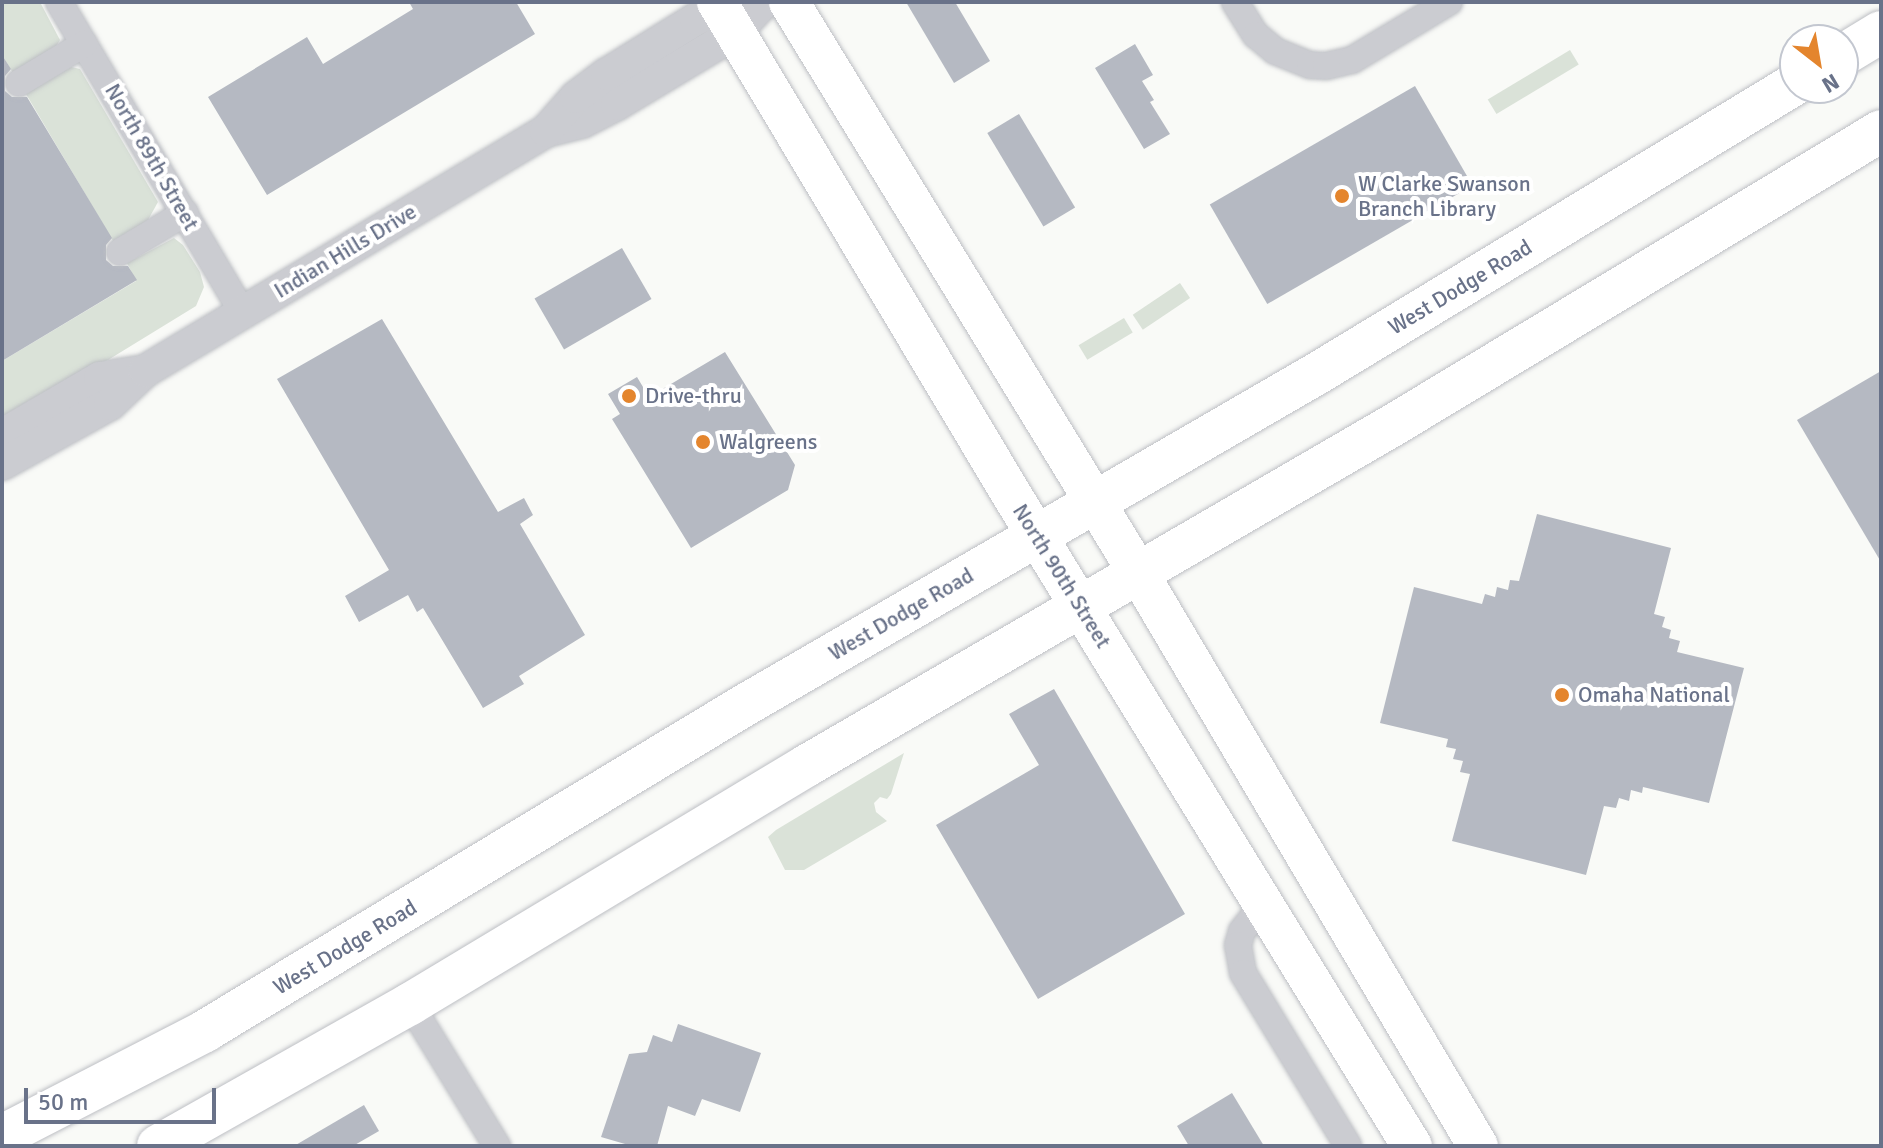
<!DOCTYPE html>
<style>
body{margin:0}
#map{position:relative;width:1883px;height:1148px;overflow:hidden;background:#f9faf7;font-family:Signika,sans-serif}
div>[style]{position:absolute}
.green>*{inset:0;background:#dae2d8;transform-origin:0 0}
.building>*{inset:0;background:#b5b9c2;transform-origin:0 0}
.roads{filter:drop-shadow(0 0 2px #bdbfc4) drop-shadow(0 0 2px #bdbfc4)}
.minor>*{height:26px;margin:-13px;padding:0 13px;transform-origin:13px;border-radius:13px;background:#cbccd1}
.tertiary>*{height:32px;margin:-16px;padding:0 16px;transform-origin:16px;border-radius:16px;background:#cbccd1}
.primary>*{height:40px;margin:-20px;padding:0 20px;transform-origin:20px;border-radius:20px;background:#fff}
.trunk>*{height:42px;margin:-21px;padding:0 21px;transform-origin:21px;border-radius:21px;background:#fff}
.dots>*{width:22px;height:22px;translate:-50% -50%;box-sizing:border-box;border:4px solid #fff;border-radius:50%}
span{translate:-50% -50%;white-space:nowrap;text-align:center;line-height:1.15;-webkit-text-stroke:8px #fff;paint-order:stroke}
.street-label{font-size:22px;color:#697289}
.poi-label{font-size:22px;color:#697289}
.left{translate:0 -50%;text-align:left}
.frame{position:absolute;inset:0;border:4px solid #697289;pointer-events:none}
.north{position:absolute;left:1779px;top:24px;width:80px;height:80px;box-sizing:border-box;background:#fff;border:2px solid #c3c7d0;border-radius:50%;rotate:149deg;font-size:22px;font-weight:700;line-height:32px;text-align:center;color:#697289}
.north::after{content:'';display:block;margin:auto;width:28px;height:36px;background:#e4852d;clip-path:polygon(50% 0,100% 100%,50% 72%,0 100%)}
.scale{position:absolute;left:24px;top:1088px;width:192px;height:36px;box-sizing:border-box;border:4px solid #697289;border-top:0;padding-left:10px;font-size:24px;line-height:28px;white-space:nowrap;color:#697289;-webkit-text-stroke:6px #fff;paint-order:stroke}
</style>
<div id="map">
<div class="green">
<i style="clip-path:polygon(2px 2px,40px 2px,60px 40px,55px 48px,13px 73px,2px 55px)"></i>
<i style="left:1570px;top:50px;width:17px;height:96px;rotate:59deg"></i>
<i style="clip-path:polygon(71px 67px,80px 69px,158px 202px,148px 220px,113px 241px,26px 94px)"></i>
<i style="clip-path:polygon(174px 238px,183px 245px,200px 272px,204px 287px,196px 306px,2px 425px,2px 361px,136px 281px,127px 263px)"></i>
<i style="left:1180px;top:283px;width:18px;height:57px;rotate:56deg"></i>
<i style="left:1124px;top:318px;width:17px;height:53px;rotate:59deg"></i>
<i style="clip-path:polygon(904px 753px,891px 794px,887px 799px,880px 797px,874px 803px,876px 812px,887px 821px,804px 870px,785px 870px,768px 837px,776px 830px)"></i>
</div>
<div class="building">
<i style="clip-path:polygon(409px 2px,516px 2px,535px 34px,267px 195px,208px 97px,307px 37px,323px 64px,413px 9px)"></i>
<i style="clip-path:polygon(906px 2px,955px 2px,990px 61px,954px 83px)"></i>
<i style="clip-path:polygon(1135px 44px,1153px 75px,1142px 81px,1154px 100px,1150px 102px,1170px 134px,1144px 149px,1095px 68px)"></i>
<i style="clip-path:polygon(2px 55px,11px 69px,5px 76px,5px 91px,12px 97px,27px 97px,112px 238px,106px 245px,106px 260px,113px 266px,128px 266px,137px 280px,2px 361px)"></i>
<i style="left:1415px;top:86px;width:115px;height:237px;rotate:60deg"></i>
<i style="left:1019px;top:114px;width:109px;height:37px;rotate:59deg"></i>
<i style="left:622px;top:248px;width:59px;height:101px;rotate:60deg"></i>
<i style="clip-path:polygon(382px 319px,498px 512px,524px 498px,533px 515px,520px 524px,585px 635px,519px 676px,524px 684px,483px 708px,423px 608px,417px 612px,408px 595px,359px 622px,345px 596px,389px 570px,277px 379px)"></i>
<i style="clip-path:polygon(725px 352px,795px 465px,788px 490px,691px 548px,612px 419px,620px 414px,608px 394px,637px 377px,649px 397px)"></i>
<i style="clip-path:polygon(1881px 371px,1881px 562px,1797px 420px)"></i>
<i style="clip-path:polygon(1537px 514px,1671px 548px,1654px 614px,1665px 617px,1662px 627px,1671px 630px,1669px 638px,1680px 641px,1677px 652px,1744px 668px,1709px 803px,1643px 787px,1642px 793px,1631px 790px,1629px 801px,1619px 798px,1616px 808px,1604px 806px,1586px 875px,1452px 841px,1470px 774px,1460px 772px,1463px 761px,1453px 759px,1456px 749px,1446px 747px,1448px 739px,1380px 723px,1414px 587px,1482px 604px,1485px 594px,1495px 597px,1497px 587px,1508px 590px,1510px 580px,1519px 581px)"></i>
<i style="clip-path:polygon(1054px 689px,1185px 914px,1038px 999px,936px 825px,1039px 765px,1009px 714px)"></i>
<i style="clip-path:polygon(678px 1024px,761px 1053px,740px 1112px,702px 1099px,695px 1116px,668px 1106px,657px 1146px,632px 1146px,601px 1137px,629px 1054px,647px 1052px,653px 1035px,672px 1042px)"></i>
<i style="clip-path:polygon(1232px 1093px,1264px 1146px,1189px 1146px,1177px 1126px)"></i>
<i style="clip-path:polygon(364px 1105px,379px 1131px,353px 1146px,294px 1146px)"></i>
</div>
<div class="roads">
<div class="minor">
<i style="left:59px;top:2px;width:361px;rotate:59.4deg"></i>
<i style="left:1235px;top:2px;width:39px;rotate:58deg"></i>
<i style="left:1256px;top:35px;width:25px;rotate:40deg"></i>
<i style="left:1275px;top:51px;width:38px;rotate:22deg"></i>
<i style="left:1310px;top:65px;width:16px;rotate:4deg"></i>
<i style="left:1326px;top:66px;width:27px;rotate:-13deg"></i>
<i style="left:1352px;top:60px;width:113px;rotate:-30.9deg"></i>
<i style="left:19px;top:83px;width:76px;rotate:-31deg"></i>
<i style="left:120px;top:252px;width:76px;rotate:-31deg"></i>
<i style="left:1264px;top:903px;width:36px;rotate:128deg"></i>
<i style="left:1242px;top:931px;width:15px;rotate:106deg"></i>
<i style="left:1238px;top:945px;width:28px;rotate:80deg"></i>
<i style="left:1243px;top:973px;width:202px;rotate:58.7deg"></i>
<i style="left:410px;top:1004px;width:167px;rotate:58.5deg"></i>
</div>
<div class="tertiary">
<i style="left:546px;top:131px;width:37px;rotate:-14deg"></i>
<i style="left:582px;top:122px;width:39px;rotate:-27deg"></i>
<i style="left:617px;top:104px;width:138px;rotate:-31deg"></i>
<i style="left:735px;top:33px;width:42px;rotate:-46.9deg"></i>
<i style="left:2px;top:435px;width:113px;rotate:-30.2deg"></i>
<i style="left:100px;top:378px;width:46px;rotate:-8.8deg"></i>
<i style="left:2px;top:464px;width:124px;rotate:-29.1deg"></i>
<i style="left:110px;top:404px;width:48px;rotate:-43.3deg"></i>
<i style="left:145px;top:371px;width:467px;rotate:-30.9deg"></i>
<i style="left:546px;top:131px;width:45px;rotate:-48.6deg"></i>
<i style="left:576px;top:97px;width:39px;rotate:-37deg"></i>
<i style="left:607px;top:74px;width:105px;rotate:-31.7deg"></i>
<i style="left:696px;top:19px;width:43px;rotate:-23deg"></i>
</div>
<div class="primary">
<i style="left:717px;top:2px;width:577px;rotate:59.12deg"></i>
<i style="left:1013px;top:497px;width:762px;rotate:58.42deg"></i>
<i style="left:789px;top:2px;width:671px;rotate:58.54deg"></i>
<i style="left:1139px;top:574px;width:665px;rotate:59.35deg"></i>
</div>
<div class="trunk">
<i style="left:1843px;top:55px;width:44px;rotate:-31.2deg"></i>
<i style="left:2px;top:1136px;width:229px;rotate:-27.3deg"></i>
<i style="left:205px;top:1031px;width:631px;rotate:-31.12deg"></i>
<i style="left:745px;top:705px;width:662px;rotate:-30.09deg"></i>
<i style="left:1318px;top:373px;width:558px;rotate:-31.21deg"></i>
<i style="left:158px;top:1146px;width:289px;rotate:-29.4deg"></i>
<i style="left:410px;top:1004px;width:462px;rotate:-31deg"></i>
<i style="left:806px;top:766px;width:681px;rotate:-30.14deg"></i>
<i style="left:1395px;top:424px;width:567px;rotate:-31.08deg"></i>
</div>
</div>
<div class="dots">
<i style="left:1342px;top:196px;background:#e4852d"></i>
<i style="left:629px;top:396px;background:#e4852d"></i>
<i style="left:703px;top:442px;background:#e4852d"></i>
<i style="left:1562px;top:695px;background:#e4852d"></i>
</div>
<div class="street-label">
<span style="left:152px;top:157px;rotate:60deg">North 89th Street</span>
<span style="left:345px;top:251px;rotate:-31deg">Indian Hills Drive</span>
<span style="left:1460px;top:287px;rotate:-31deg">West Dodge Road</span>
<span style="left:1062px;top:576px;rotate:58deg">North 90th Street</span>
<span style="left:901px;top:614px;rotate:-30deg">West Dodge Road</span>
<span style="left:345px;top:947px;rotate:-31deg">West Dodge Road</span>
</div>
<div class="poi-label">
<span class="left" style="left:1358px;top:196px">W Clarke Swanson<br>Branch Library</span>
<span class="left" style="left:645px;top:396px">Drive-thru</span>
<span class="left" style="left:719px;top:442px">Walgreens</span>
<span class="left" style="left:1578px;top:695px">Omaha National</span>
</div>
<div class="frame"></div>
<div class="north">N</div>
<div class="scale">50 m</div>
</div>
